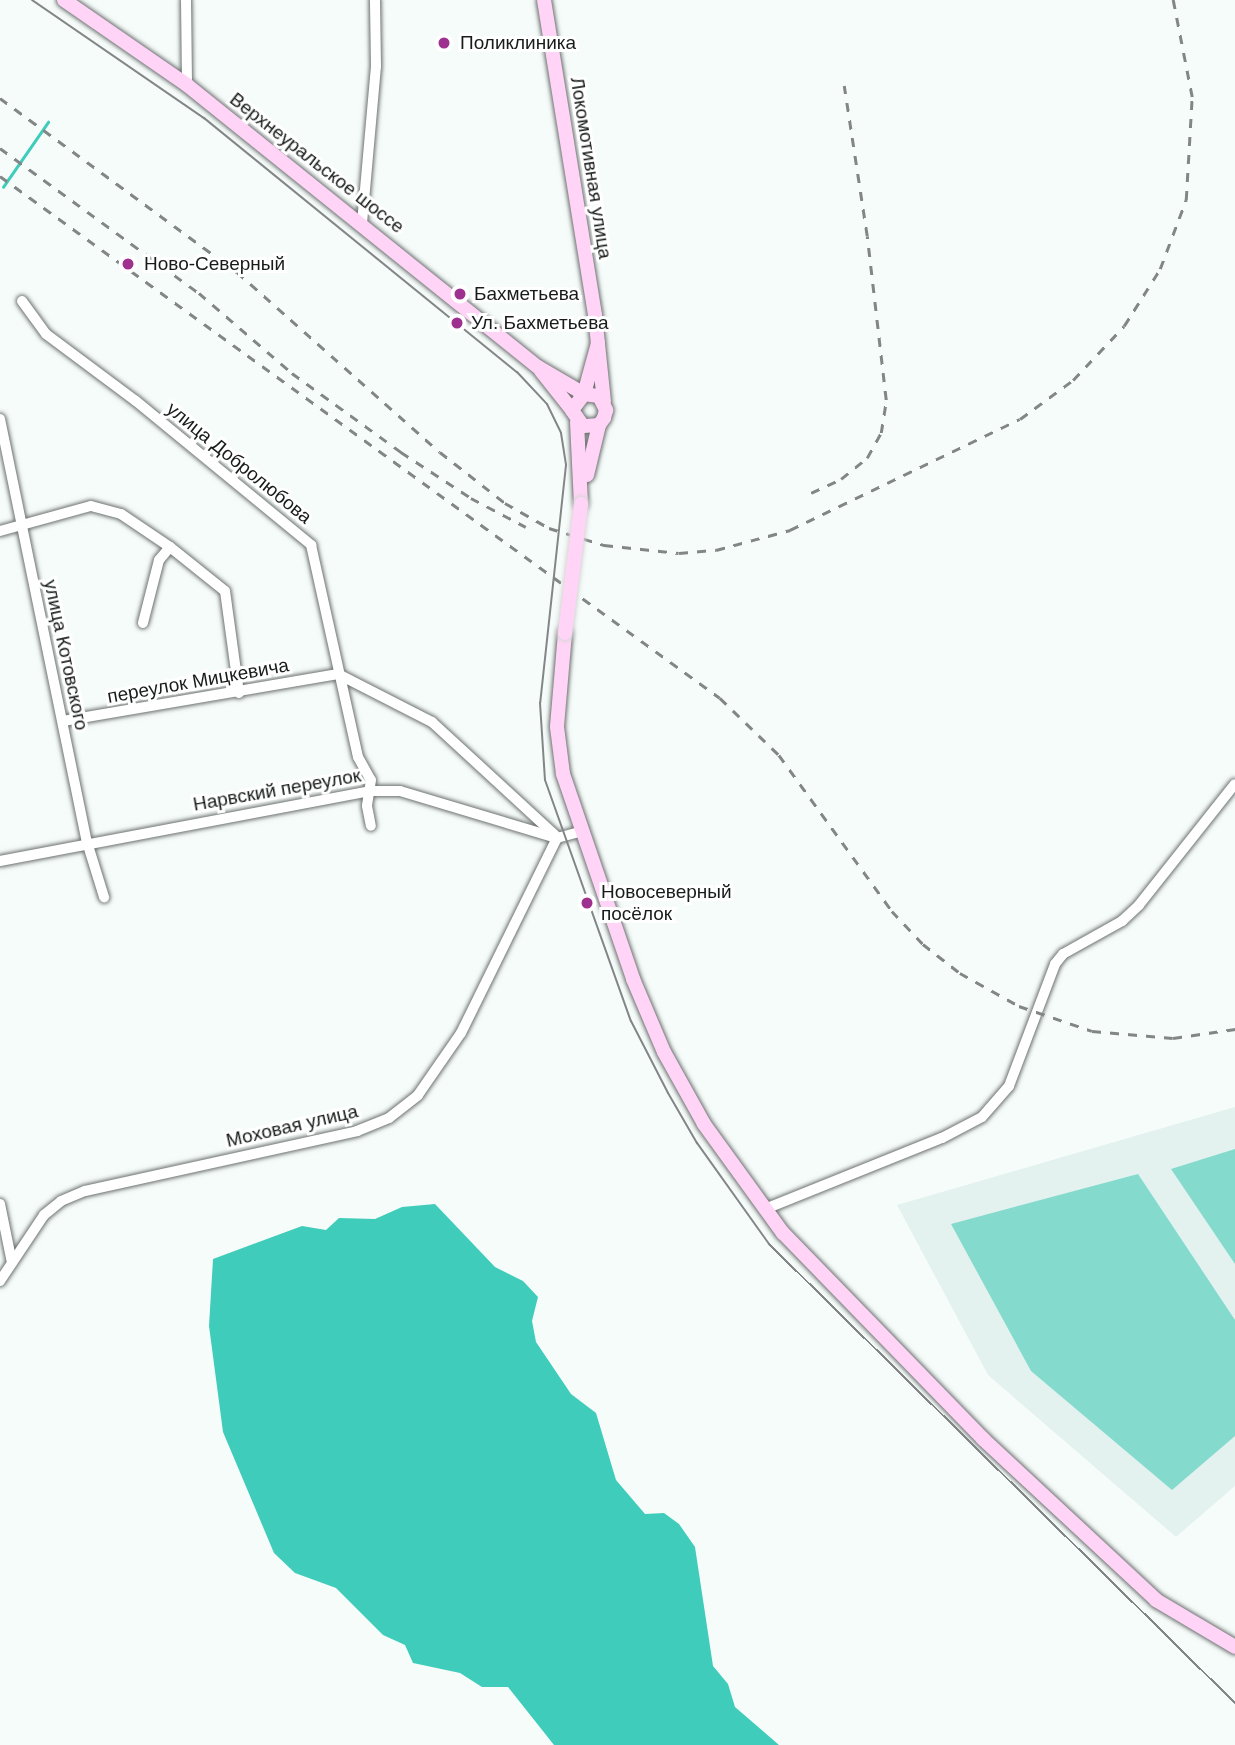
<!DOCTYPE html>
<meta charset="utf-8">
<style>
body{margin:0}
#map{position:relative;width:1235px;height:1745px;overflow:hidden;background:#f6fcfa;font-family:Arial,sans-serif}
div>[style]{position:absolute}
.built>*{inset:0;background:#e3f2ef}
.green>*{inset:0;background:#84dacd}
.water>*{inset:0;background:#40ccbb}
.stream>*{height:2.5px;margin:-1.25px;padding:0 1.25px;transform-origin:1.25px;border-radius:1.25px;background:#40ccbb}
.roads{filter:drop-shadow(0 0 2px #6d7271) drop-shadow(0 0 2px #6d7271)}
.minor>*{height:10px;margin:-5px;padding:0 5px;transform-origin:5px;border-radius:5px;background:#fff}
.major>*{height:14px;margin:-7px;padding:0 7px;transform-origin:7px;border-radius:7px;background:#ffd4f6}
.tram>*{height:2px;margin:-1px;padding:0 1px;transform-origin:1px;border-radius:1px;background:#838686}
.rail>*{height:2.5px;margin-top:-1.25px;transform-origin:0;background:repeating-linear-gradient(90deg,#838686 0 9px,transparent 0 18px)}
.bridges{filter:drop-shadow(0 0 2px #d6d6d6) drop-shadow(0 0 2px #d6d6d6)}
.major-bridge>*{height:14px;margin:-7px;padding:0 7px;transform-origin:7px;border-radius:7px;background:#ffd4f6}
.dots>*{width:19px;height:19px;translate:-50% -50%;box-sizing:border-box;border:4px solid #fff;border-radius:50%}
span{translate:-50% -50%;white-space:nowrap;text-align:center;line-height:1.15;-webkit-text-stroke:6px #fff;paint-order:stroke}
.poi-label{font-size:19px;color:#191b1b}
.left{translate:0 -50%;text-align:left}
.street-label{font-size:19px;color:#191b1b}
</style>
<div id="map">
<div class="built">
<i style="clip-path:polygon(1235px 1107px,1235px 1486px,1176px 1537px,988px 1375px,897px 1205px)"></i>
</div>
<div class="green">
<i style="clip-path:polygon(1235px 1149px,1235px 1264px,1171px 1169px)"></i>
<i style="clip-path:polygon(1138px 1174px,1235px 1320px,1235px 1436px,1172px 1490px,1031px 1371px,951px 1224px)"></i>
</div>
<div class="water">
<i style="clip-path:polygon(435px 1204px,495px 1267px,523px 1281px,538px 1297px,532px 1321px,536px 1342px,571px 1394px,596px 1413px,616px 1480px,645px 1514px,664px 1513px,679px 1524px,695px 1547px,713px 1666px,728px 1684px,735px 1707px,779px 1745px,554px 1745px,508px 1687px,482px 1687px,460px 1673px,413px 1663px,405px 1645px,383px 1635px,336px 1588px,295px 1573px,274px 1553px,223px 1432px,209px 1326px,213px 1259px,302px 1226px,326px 1230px,339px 1218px,375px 1219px,402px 1207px)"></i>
</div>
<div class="stream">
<i style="left:3px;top:187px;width:79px;rotate:-55.3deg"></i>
</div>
<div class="roads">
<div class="minor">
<i style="left:186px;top:0;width:85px;rotate:89.3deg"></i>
<i style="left:362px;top:223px;width:158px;rotate:-84.9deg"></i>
<i style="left:376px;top:66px;width:66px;rotate:-90.9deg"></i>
<i style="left:22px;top:301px;width:41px;rotate:54deg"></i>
<i style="left:46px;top:334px;width:112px;rotate:36.7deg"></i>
<i style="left:136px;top:401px;width:227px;rotate:39.4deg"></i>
<i style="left:311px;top:545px;width:217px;rotate:77.5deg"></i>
<i style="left:358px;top:757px;width:26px;rotate:61deg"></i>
<i style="left:371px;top:780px;width:26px;rotate:99deg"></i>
<i style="left:367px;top:806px;width:20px;rotate:79deg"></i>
<i style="left:0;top:419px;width:432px;rotate:78.4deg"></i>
<i style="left:87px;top:842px;width:58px;rotate:72.8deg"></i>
<i style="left:0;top:531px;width:94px;rotate:-15.4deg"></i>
<i style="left:91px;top:506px;width:31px;rotate:15deg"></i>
<i style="left:121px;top:514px;width:59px;rotate:34deg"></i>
<i style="left:170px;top:547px;width:17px;rotate:130deg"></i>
<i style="left:159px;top:560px;width:65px;rotate:104.3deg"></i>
<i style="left:170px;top:547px;width:70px;rotate:38.7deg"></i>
<i style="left:225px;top:591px;width:103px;rotate:82.2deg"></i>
<i style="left:63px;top:721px;width:279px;rotate:-9.7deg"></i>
<i style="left:338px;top:674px;width:106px;rotate:27.1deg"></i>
<i style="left:432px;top:722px;width:170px;rotate:42.6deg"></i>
<i style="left:0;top:861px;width:379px;rotate:-10.7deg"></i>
<i style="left:372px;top:791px;width:28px"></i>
<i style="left:400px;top:791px;width:164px;rotate:16.7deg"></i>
<i style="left:557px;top:838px;width:24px;rotate:-15deg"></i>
<i style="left:0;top:1204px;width:60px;rotate:78.5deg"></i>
<i style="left:765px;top:1209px;width:191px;rotate:-21.9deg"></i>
<i style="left:942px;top:1138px;width:45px;rotate:-27.7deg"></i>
<i style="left:982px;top:1117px;width:41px;rotate:-48.9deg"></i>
<i style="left:1009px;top:1086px;width:130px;rotate:-69.3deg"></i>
<i style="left:1055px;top:964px;width:13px;rotate:-51deg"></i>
<i style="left:1063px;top:954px;width:68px;rotate:-29.2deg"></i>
<i style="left:1122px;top:921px;width:23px;rotate:-43deg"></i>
<i style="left:1139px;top:905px;width:154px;rotate:-51.6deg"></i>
<i style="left:0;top:1281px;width:79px;rotate:-56.3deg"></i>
<i style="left:44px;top:1215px;width:22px;rotate:-39deg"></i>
<i style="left:61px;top:1201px;width:26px;rotate:-23deg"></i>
<i style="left:85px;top:1191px;width:279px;rotate:-12.4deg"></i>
<i style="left:357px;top:1131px;width:35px;rotate:-22deg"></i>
<i style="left:389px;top:1118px;width:37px;rotate:-38deg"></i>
<i style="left:418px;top:1095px;width:75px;rotate:-55.3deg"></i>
<i style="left:461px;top:1033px;width:217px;rotate:-63.8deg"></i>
</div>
<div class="major">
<i style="left:64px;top:0;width:150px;rotate:34.6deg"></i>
<i style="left:187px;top:85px;width:450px;rotate:38.8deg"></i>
<i style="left:538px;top:367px;width:53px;rotate:30.4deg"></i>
<i style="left:584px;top:394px;width:15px;rotate:8deg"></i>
<i style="left:599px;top:396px;width:16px;rotate:63deg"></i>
<i style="left:606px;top:410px;width:8px;rotate:104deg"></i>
<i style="left:604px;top:418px;width:9px;rotate:126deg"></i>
<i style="left:599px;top:425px;width:16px;rotate:176deg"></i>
<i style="left:583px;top:426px;width:19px;rotate:-125deg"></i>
<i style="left:572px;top:410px;width:20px;rotate:-53deg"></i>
<i style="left:584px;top:394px;width:53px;rotate:-74.6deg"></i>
<i style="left:544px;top:0;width:319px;rotate:80.8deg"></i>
<i style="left:595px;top:315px;width:87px;rotate:84.1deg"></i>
<i style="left:541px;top:371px;width:50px;rotate:51.5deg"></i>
<i style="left:577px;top:422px;width:82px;rotate:87.2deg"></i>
<i style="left:587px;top:475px;width:51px;rotate:-76.5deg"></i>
<i style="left:565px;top:633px;width:94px;rotate:94.9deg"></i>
<i style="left:557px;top:727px;width:47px;rotate:82.7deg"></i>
<i style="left:563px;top:774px;width:217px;rotate:71.1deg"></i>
<i style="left:633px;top:979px;width:79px;rotate:67deg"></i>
<i style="left:664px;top:1052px;width:82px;rotate:60.9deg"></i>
<i style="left:704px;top:1124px;width:135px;rotate:54.1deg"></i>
<i style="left:783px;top:1233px;width:287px;rotate:45.8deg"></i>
<i style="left:983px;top:1439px;width:236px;rotate:42.9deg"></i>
<i style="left:1156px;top:1600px;width:92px;rotate:30.7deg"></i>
</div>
</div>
<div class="tram">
<i style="left:32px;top:0;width:209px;rotate:34.5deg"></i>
<i style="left:204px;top:118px;width:403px;rotate:39.1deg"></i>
<i style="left:517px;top:372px;width:44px;rotate:46.8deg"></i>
<i style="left:547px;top:404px;width:32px;rotate:64deg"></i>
<i style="left:561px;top:433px;width:32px;rotate:81deg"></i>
<i style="left:566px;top:465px;width:239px;rotate:96.2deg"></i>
<i style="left:540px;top:703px;width:77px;rotate:86.3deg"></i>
<i style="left:545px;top:780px;width:256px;rotate:70.4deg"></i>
<i style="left:631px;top:1021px;width:81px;rotate:62.8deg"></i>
<i style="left:668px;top:1093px;width:58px;rotate:59.9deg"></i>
<i style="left:697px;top:1143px;width:124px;rotate:54.5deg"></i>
<i style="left:769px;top:1244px;width:654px;rotate:44.57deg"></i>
</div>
<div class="rail">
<i style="left:0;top:98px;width:294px;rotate:36.3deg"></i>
<i style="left:237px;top:272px;width:271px;rotate:41.6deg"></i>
<i style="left:440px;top:452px;width:83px;rotate:38.1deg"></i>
<i style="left:505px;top:503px;width:51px;rotate:29.6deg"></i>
<i style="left:549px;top:528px;width:58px;rotate:17.2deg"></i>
<i style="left:604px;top:545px;width:75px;rotate:6.1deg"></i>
<i style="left:679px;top:553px;width:37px;rotate:-5deg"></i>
<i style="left:716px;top:550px;width:77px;rotate:-15.1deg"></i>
<i style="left:790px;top:530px;width:255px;rotate:-25.8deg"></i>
<i style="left:1020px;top:419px;width:66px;rotate:-36.3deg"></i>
<i style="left:1073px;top:380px;width:74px;rotate:-46.6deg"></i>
<i style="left:1124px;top:326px;width:67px;rotate:-57.7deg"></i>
<i style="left:1160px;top:269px;width:74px;rotate:-69.4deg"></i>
<i style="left:1186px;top:200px;width:103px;rotate:-86.7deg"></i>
<i style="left:1192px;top:97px;width:99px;rotate:-101.1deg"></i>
<i style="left:0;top:148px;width:246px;rotate:36.1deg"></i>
<i style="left:199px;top:293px;width:123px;rotate:40.7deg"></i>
<i style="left:292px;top:373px;width:135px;rotate:35.9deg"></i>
<i style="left:401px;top:452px;width:84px;rotate:33.3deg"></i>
<i style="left:471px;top:498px;width:62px;rotate:27.8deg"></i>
<i style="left:0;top:176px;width:889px;rotate:35.94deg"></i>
<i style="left:720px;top:698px;width:82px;rotate:44deg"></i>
<i style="left:779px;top:755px;width:193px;rotate:54.1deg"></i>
<i style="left:892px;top:911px;width:45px;rotate:46.8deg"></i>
<i style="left:923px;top:944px;width:47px;rotate:38.1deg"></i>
<i style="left:960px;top:973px;width:68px;rotate:29.2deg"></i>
<i style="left:1019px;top:1006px;width:77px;rotate:18.9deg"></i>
<i style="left:1092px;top:1031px;width:81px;rotate:4.9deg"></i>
<i style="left:1173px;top:1038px;width:63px;rotate:-8.3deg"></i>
<i style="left:811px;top:493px;width:33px;rotate:-25deg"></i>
<i style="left:841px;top:479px;width:33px;rotate:-39deg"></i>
<i style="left:867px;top:458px;width:29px;rotate:-61deg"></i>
<i style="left:881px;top:433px;width:33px;rotate:-81deg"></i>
<i style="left:886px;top:400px;width:165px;rotate:-96.6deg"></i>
<i style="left:867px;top:236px;width:152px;rotate:-98.7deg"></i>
</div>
<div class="bridges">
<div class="major-bridge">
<i style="left:565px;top:633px;width:130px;rotate:-82.9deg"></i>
</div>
</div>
<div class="dots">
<i style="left:444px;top:43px;background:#9e308f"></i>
<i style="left:128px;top:264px;background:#9e308f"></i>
<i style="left:460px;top:294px;background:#9e308f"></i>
<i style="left:457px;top:323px;background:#9e308f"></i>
<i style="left:587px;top:903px;background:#9e308f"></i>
</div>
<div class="poi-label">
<span class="left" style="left:460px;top:43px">Поликлиника</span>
<span class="left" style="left:144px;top:264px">Ново-Северный</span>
<span class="left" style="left:474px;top:294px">Бахметьева</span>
<span class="left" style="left:471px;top:323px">Ул. Бахметьева</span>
<span class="left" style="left:601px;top:903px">Новосеверный<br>посёлок</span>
</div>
<div class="street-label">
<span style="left:317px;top:163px;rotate:38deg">Верхнеуральское шоссе</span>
<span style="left:591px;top:168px;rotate:81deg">Локомотивная улица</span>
<span style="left:239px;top:463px;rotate:39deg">улица Добролюбова</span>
<span style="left:66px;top:655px;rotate:78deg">улица Котовского</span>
<span style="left:198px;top:681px;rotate:-10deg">переулок Мицкевича</span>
<span style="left:277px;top:790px;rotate:-10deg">Нарвский переулок</span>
<span style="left:292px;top:1126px;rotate:-13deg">Моховая улица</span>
</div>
</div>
